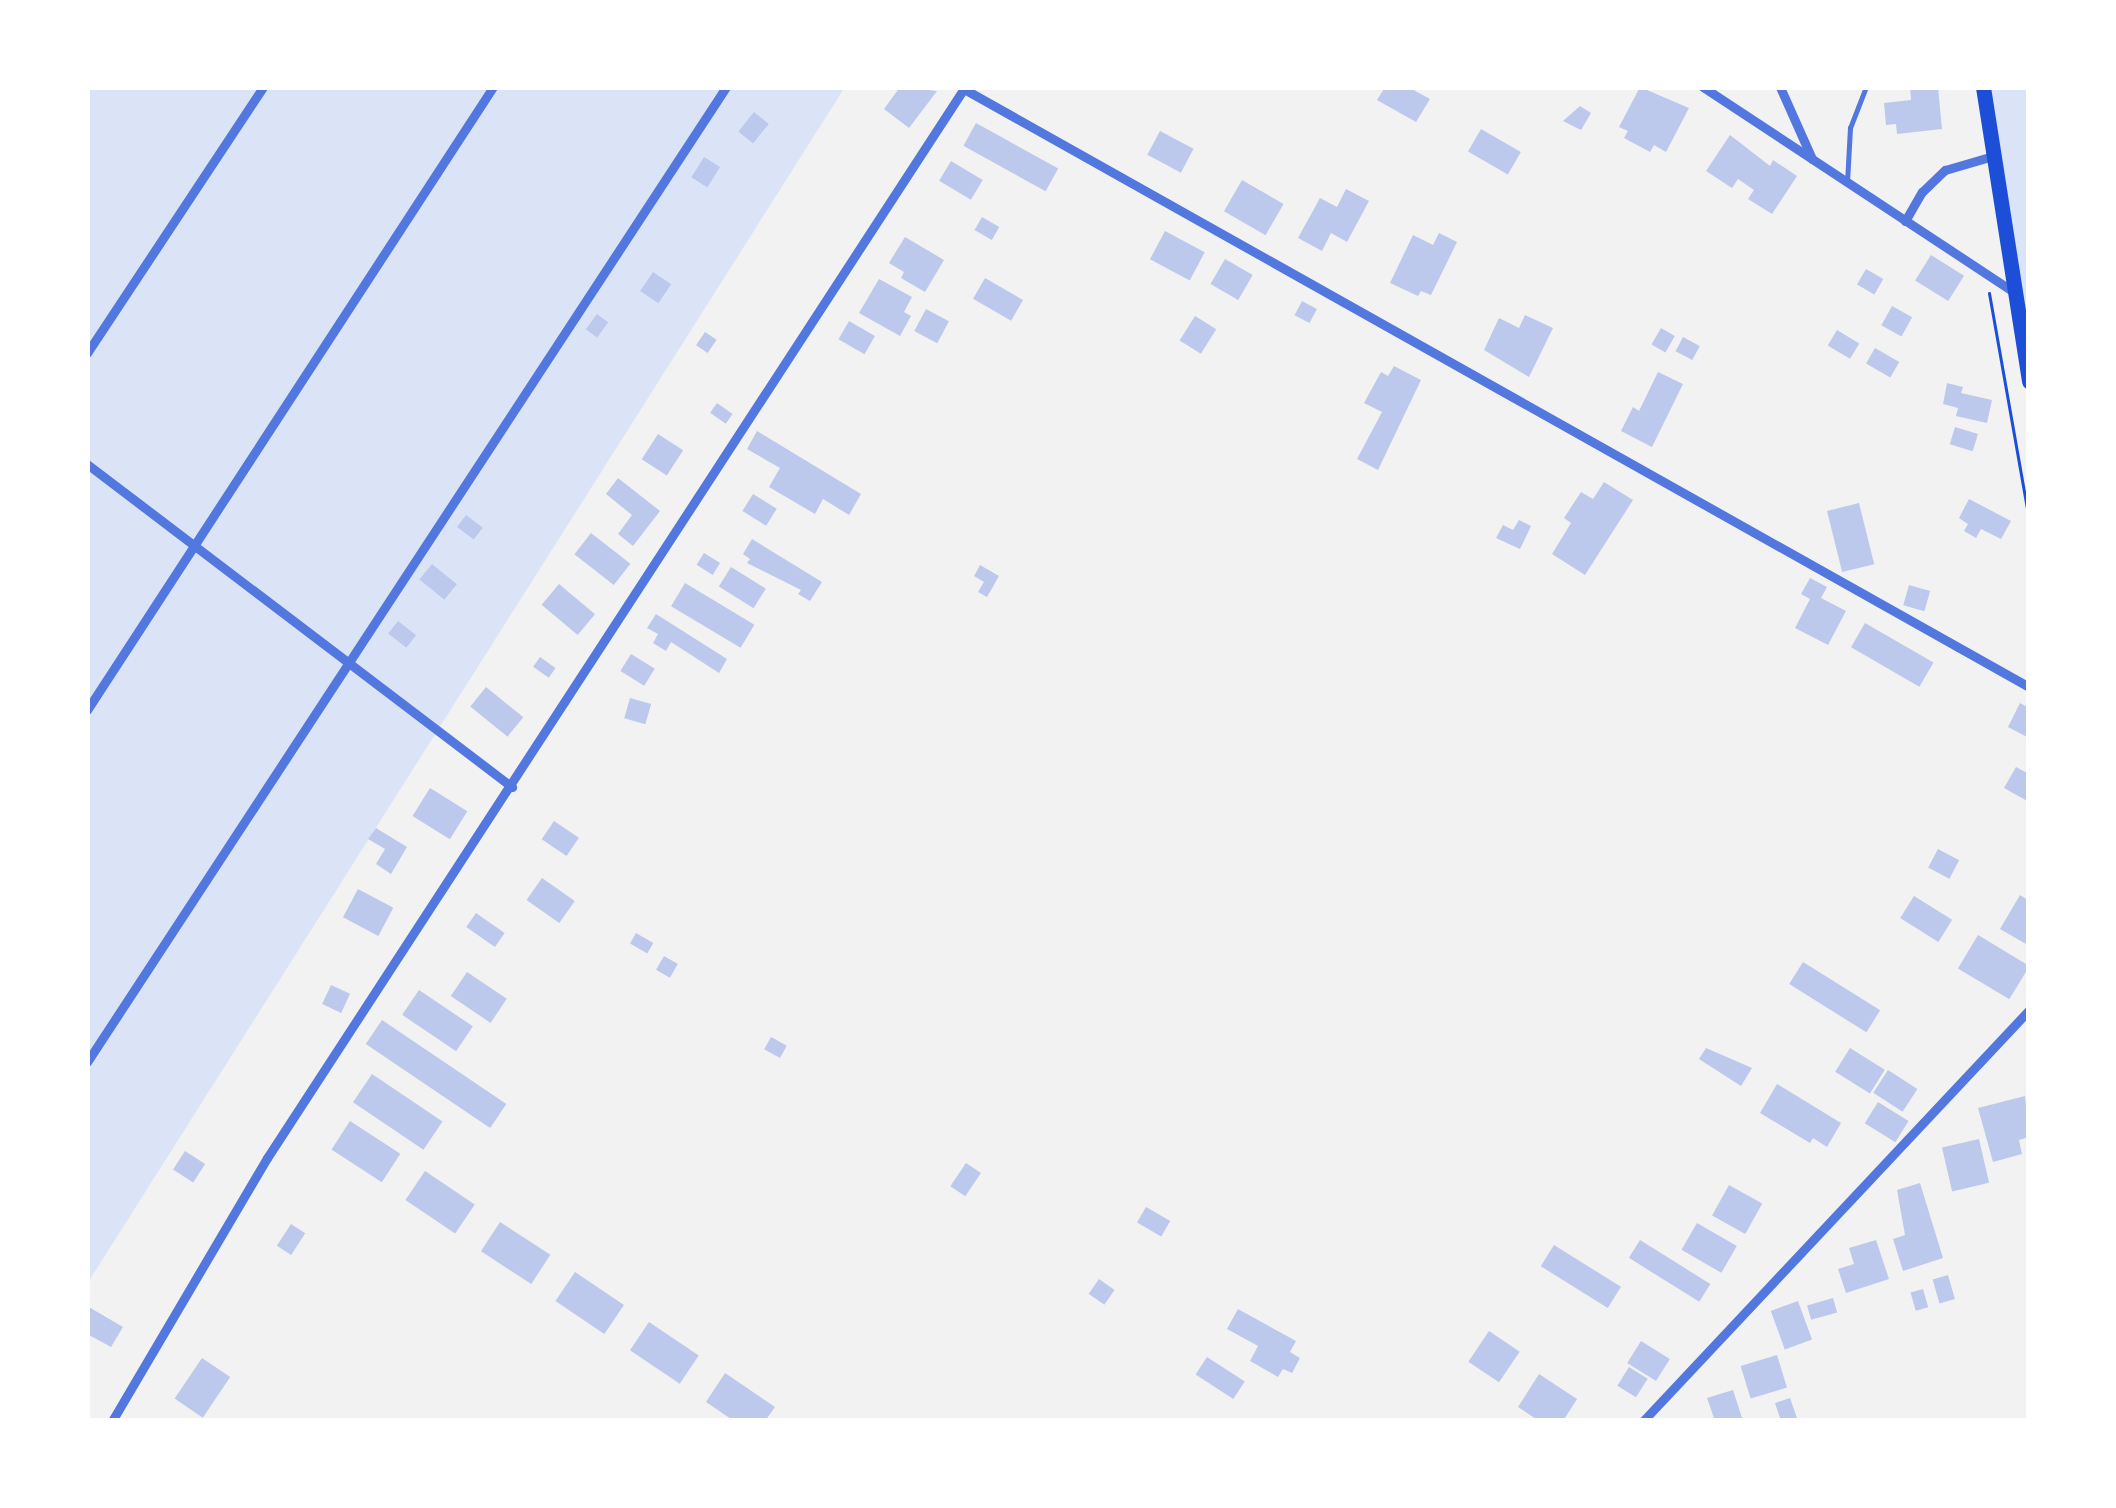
<!DOCTYPE html>
<style>
body{margin:0}
#map{position:relative;width:2116px;height:1508px;overflow:hidden;background:#f2f2f2;font-family:"Archivo Narrow",sans-serif}
div>[style]{position:absolute}
.green>*{inset:0;background:#dbe4f7}
.building>*{inset:0;background:#bdc9ec;transform-origin:0 0}
.path>*{height:3px;margin:-1.5px;padding:0 1.5px;transform-origin:1.5px;border-radius:1.5px;background:#1d4ed8}
.service>*{height:4.5px;margin:-2.25px;padding:0 2.25px;transform-origin:2.25px;border-radius:2.25px;background:#5277de}
.minor>*{height:9px;margin:-4.5px;padding:0 4.5px;transform-origin:4.5px;border-radius:4.5px;background:#5277de}
.primary>*{height:15px;margin:-7.5px;padding:0 7.5px;transform-origin:7.5px;border-radius:7.5px;background:#1d4ed8}
span{translate:-50% -50%;white-space:nowrap;text-align:center;line-height:1.15;-webkit-text-stroke:9px #fff;paint-order:stroke}
.frame{position:absolute;inset:0;border:90px solid #fff;pointer-events:none}
</style>
<div id="map">
<div class="green">
<i style="clip-path:polygon(87px 87px,845px 87px,87px 1284px)"></i>
<i style="clip-path:polygon(1983px 87px,2029px 87px,2029px 381px)"></i>
</div>
<div class="building">
<i style="clip-path:polygon(900px 87px,937px 91px,909px 128px,884px 109px)"></i>
<i style="clip-path:polygon(1385px 87px,1408px 87px,1430px 99px,1416px 122px,1377px 100px)"></i>
<i style="clip-path:polygon(1640px 87px,1689px 108px,1666px 152px,1654px 145px,1650px 152px,1624px 138px,1628px 131px,1619px 127px)"></i>
<i style="clip-path:polygon(1910px 87px,1938px 87px,1942px 129px,1897px 134px,1896px 124px,1886px 125px,1884px 103px,1911px 100px)"></i>
<i style="clip-path:polygon(1580px 106px,1591px 113px,1581px 130px,1563px 121px)"></i>
<i style="left:754px;top:112px;width:19px;height:25px;rotate:39deg"></i>
<i style="left:976px;top:123px;width:94px;height:26px;rotate:29deg"></i>
<i style="left:1481px;top:129px;width:46px;height:26px;rotate:30deg"></i>
<i style="left:1160px;top:131px;width:38px;height:27px;rotate:28deg"></i>
<i style="clip-path:polygon(1730px 135px,1770px 166px,1773px 160px,1797px 176px,1772px 214px,1748px 199px,1754px 190px,1738px 179px,1732px 188px,1706px 171px)"></i>
<i style="left:704px;top:157px;width:19px;height:24px;rotate:32deg"></i>
<i style="left:951px;top:161px;width:37px;height:23px;rotate:31deg"></i>
<i style="left:1242px;top:180px;width:48px;height:36px;rotate:30deg"></i>
<i style="clip-path:polygon(1346px 189px,1369px 201px,1347px 242px,1331px 233px,1322px 251px,1298px 238px,1320px 198px,1337px 207px)"></i>
<i style="left:982px;top:217px;width:20px;height:15px;rotate:30deg"></i>
<i style="left:1165px;top:231px;width:45px;height:32px;rotate:28deg"></i>
<i style="clip-path:polygon(1439px 233px,1457px 242px,1431px 295px,1421px 291px,1418px 296px,1390px 283px,1413px 235px,1433px 245px)"></i>
<i style="clip-path:polygon(905px 237px,944px 260px,925px 292px,901px 278px,904px 272px,889px 263px)"></i>
<i style="left:1931px;top:255px;width:39px;height:30px;rotate:32deg"></i>
<i style="left:1225px;top:259px;width:32px;height:29px;rotate:30deg"></i>
<i style="left:1866px;top:269px;width:20px;height:18px;rotate:30deg"></i>
<i style="left:653px;top:272px;width:22px;height:23px;rotate:34deg"></i>
<i style="left:985px;top:278px;width:44px;height:24px;rotate:30deg"></i>
<i style="clip-path:polygon(879px 279px,912px 297px,904px 312px,911px 316px,900px 336px,859px 313px)"></i>
<i style="left:1302px;top:301px;width:17px;height:16px;rotate:28deg"></i>
<i style="left:1892px;top:306px;width:23px;height:22px;rotate:29deg"></i>
<i style="left:926px;top:309px;width:26px;height:25px;rotate:28deg"></i>
<i style="left:597px;top:314px;width:14px;height:19px;rotate:36deg"></i>
<i style="clip-path:polygon(1525px 315px,1553px 328px,1529px 377px,1484px 350px,1499px 318px,1519px 328px)"></i>
<i style="left:1195px;top:316px;width:25px;height:29px;rotate:32deg"></i>
<i style="left:849px;top:321px;width:30px;height:21px;rotate:30deg"></i>
<i style="left:1661px;top:328px;width:16px;height:19px;rotate:30deg"></i>
<i style="left:1837px;top:330px;width:26px;height:18px;rotate:31deg"></i>
<i style="left:705px;top:332px;width:14px;height:16px;rotate:34deg"></i>
<i style="left:1683px;top:337px;width:19px;height:16px;rotate:28deg"></i>
<i style="left:1875px;top:348px;width:28px;height:18px;rotate:30deg"></i>
<i style="clip-path:polygon(1394px 366px,1421px 380px,1378px 470px,1357px 459px,1382px 412px,1364px 403px,1381px 372px,1388px 376px)"></i>
<i style="clip-path:polygon(1658px 372px,1683px 384px,1652px 447px,1621px 431px,1633px 407px,1639px 411px)"></i>
<i style="clip-path:polygon(1947px 383px,1963px 387px,1961px 393px,1992px 400px,1987px 423px,1956px 416px,1958px 408px,1943px 404px)"></i>
<i style="left:717px;top:403px;width:19px;height:12px;rotate:35deg"></i>
<i style="left:1955px;top:427px;width:24px;height:18px;rotate:17deg"></i>
<i style="clip-path:polygon(757px 431px,861px 494px,849px 515px,823px 499px,815px 514px,769px 487px,780px 468px,747px 449px)"></i>
<i style="left:658px;top:434px;width:30px;height:30px;rotate:33deg"></i>
<i style="clip-path:polygon(618px 478px,660px 511px,633px 546px,618px 534px,632px 515px,606px 494px)"></i>
<i style="clip-path:polygon(1604px 482px,1633px 500px,1585px 575px,1552px 554px,1571px 523px,1564px 518px,1581px 492px,1593px 499px)"></i>
<i style="left:753px;top:494px;width:28px;height:20px;rotate:32deg"></i>
<i style="clip-path:polygon(1969px 499px,2011px 521px,2001px 539px,1981px 529px,1976px 538px,1964px 531px,1968px 524px,1959px 518px)"></i>
<i style="left:1859px;top:503px;width:63px;height:33px;rotate:76deg"></i>
<i style="left:466px;top:515px;width:21px;height:15px;rotate:37deg"></i>
<i style="clip-path:polygon(1519px 520px,1531px 526px,1520px 549px,1496px 538px,1503px 525px,1513px 530px)"></i>
<i style="left:591px;top:533px;width:50px;height:27px;rotate:38deg"></i>
<i style="clip-path:polygon(752px 539px,822px 582px,810px 601px,798px 594px,801px 590px,747px 563px,750px 559px,743px 554px)"></i>
<i style="left:704px;top:553px;width:19px;height:14px;rotate:32deg"></i>
<i style="left:432px;top:564px;width:32px;height:20px;rotate:39deg"></i>
<i style="clip-path:polygon(980px 565px,999px 576px,987px 597px,978px 592px,984px 582px,974px 576px)"></i>
<i style="left:731px;top:567px;width:41px;height:23px;rotate:32deg"></i>
<i style="clip-path:polygon(1810px 578px,1827px 587px,1821px 598px,1846px 611px,1828px 645px,1795px 628px,1810px 599px,1801px 594px)"></i>
<i style="left:685px;top:583px;width:81px;height:27px;rotate:31deg"></i>
<i style="left:559px;top:584px;width:47px;height:27px;rotate:40deg"></i>
<i style="left:1909px;top:585px;width:22px;height:21px;rotate:16deg"></i>
<i style="clip-path:polygon(656px 614px,727px 659px,719px 673px,671px 642px,666px 651px,653px 643px,658px 634px,647px 628px)"></i>
<i style="left:398px;top:621px;width:23px;height:16px;rotate:38deg"></i>
<i style="left:1865px;top:623px;width:79px;height:28px;rotate:30deg"></i>
<i style="left:631px;top:654px;width:28px;height:20px;rotate:32deg"></i>
<i style="left:540px;top:657px;width:19px;height:12px;rotate:35deg"></i>
<i style="left:486px;top:687px;width:48px;height:25px;rotate:39deg"></i>
<i style="left:630px;top:698px;width:22px;height:21px;rotate:16deg"></i>
<i style="clip-path:polygon(2020px 703px,2029px 708px,2029px 738px,2008px 727px)"></i>
<i style="clip-path:polygon(2016px 767px,2029px 774px,2029px 802px,2004px 788px)"></i>
<i style="left:430px;top:788px;width:44px;height:33px;rotate:32deg"></i>
<i style="left:554px;top:821px;width:30px;height:22px;rotate:34deg"></i>
<i style="clip-path:polygon(376px 828px,407px 847px,391px 874px,376px 864px,385px 849px,368px 839px)"></i>
<i style="left:1938px;top:849px;width:24px;height:21px;rotate:28deg"></i>
<i style="left:542px;top:878px;width:40px;height:27px;rotate:35deg"></i>
<i style="left:358px;top:889px;width:40px;height:32px;rotate:28deg"></i>
<i style="clip-path:polygon(2020px 895px,2029px 901px,2026px 944px,2000px 929px)"></i>
<i style="left:1914px;top:896px;width:45px;height:26px;rotate:32deg"></i>
<i style="left:476px;top:913px;width:35px;height:17px;rotate:35deg"></i>
<i style="left:636px;top:933px;width:20px;height:12px;rotate:30deg"></i>
<i style="left:1978px;top:935px;width:60px;height:39px;rotate:31deg"></i>
<i style="left:664px;top:956px;width:16px;height:16px;rotate:30deg"></i>
<i style="left:1803px;top:962px;width:91px;height:26px;rotate:32deg"></i>
<i style="left:467px;top:972px;width:48px;height:29px;rotate:34deg"></i>
<i style="left:331px;top:985px;width:21px;height:21px;rotate:25deg"></i>
<i style="left:419px;top:990px;width:65px;height:30px;rotate:34deg"></i>
<i style="left:382px;top:1020px;width:150px;height:29px;rotate:34deg"></i>
<i style="left:771px;top:1037px;width:18px;height:14px;rotate:29deg"></i>
<i style="clip-path:polygon(1706px 1048px,1752px 1068px,1741px 1086px,1699px 1059px)"></i>
<i style="left:1850px;top:1048px;width:41px;height:28px;rotate:32deg"></i>
<i style="left:1888px;top:1070px;width:35px;height:27px;rotate:33deg"></i>
<i style="left:372px;top:1074px;width:85px;height:34px;rotate:34deg"></i>
<i style="clip-path:polygon(1777px 1084px,1841px 1123px,1827px 1147px,1813px 1138px,1810px 1143px,1760px 1113px)"></i>
<i style="clip-path:polygon(2025px 1096px,2029px 1137px,2019px 1140px,2022px 1154px,1993px 1162px,1978px 1108px)"></i>
<i style="left:1878px;top:1102px;width:36px;height:25px;rotate:32deg"></i>
<i style="left:350px;top:1121px;width:60px;height:34px;rotate:33deg"></i>
<i style="left:1979px;top:1139px;width:45px;height:38px;rotate:77deg"></i>
<i style="left:185px;top:1151px;width:24px;height:22px;rotate:33deg"></i>
<i style="left:966px;top:1163px;width:18px;height:28px;rotate:34deg"></i>
<i style="left:425px;top:1171px;width:60px;height:35px;rotate:34deg"></i>
<i style="clip-path:polygon(1920px 1183px,1943px 1258px,1903px 1271px,1893px 1239px,1905px 1235px,1897px 1190px)"></i>
<i style="left:1729px;top:1185px;width:38px;height:35px;rotate:29deg"></i>
<i style="left:1146px;top:1207px;width:28px;height:18px;rotate:30deg"></i>
<i style="left:500px;top:1222px;width:60px;height:35px;rotate:33deg"></i>
<i style="left:1697px;top:1223px;width:46px;height:31px;rotate:30deg"></i>
<i style="left:291px;top:1224px;width:17px;height:26px;rotate:33deg"></i>
<i style="left:1640px;top:1240px;width:83px;height:21px;rotate:32deg"></i>
<i style="clip-path:polygon(1876px 1240px,1889px 1279px,1846px 1293px,1838px 1269px,1854px 1264px,1849px 1248px)"></i>
<i style="left:1554px;top:1245px;width:79px;height:25px;rotate:32deg"></i>
<i style="left:575px;top:1272px;width:59px;height:35px;rotate:34deg"></i>
<i style="left:1948px;top:1275px;width:25px;height:16px;rotate:74deg"></i>
<i style="left:1099px;top:1279px;width:19px;height:18px;rotate:35deg"></i>
<i style="left:1923px;top:1289px;width:19px;height:13px;rotate:74deg"></i>
<i style="left:1833px;top:1298px;width:15px;height:27px;rotate:74deg"></i>
<i style="left:1798px;top:1301px;width:41px;height:29px;rotate:70deg"></i>
<i style="clip-path:polygon(87px 1306px,123px 1327px,111px 1347px,87px 1334px)"></i>
<i style="clip-path:polygon(1238px 1309px,1296px 1341px,1290px 1352px,1300px 1358px,1292px 1373px,1283px 1369px,1278px 1377px,1250px 1361px,1258px 1346px,1227px 1329px)"></i>
<i style="left:649px;top:1322px;width:60px;height:34px;rotate:34deg"></i>
<i style="left:1489px;top:1331px;width:37px;height:37px;rotate:34deg"></i>
<i style="left:1641px;top:1341px;width:34px;height:26px;rotate:32deg"></i>
<i style="left:1777px;top:1355px;width:34px;height:38px;rotate:73deg"></i>
<i style="left:1207px;top:1357px;width:45px;height:21px;rotate:33deg"></i>
<i style="left:202px;top:1358px;width:34px;height:49px;rotate:34deg"></i>
<i style="left:1629px;top:1367px;width:22px;height:22px;rotate:32deg"></i>
<i style="clip-path:polygon(725px 1373px,775px 1407px,765px 1421px,734px 1421px,706px 1402px)"></i>
<i style="clip-path:polygon(1539px 1374px,1577px 1399px,1563px 1421px,1539px 1421px,1518px 1407px)"></i>
<i style="clip-path:polygon(1733px 1390px,1743px 1421px,1715px 1421px,1707px 1398px)"></i>
<i style="clip-path:polygon(1790px 1398px,1798px 1421px,1781px 1421px,1775px 1403px)"></i>
</div>
<div class="path">
<i style="left:1989px;top:293px;width:231px;rotate:80deg"></i>
</div>
<div class="service">
<i style="left:1847px;top:183px;width:55px;rotate:-86.9deg"></i>
<i style="left:1850px;top:128px;width:44px;rotate:-68.7deg"></i>
</div>
<div class="minor">
<i style="left:1703px;top:87px;width:370px;rotate:33.4deg"></i>
<i style="left:1780px;top:87px;width:79px;rotate:66deg"></i>
<i style="left:964px;top:89px;width:1221px;rotate:29.31deg"></i>
<i style="left:1905px;top:221px;width:34px;rotate:-60deg"></i>
<i style="left:1922px;top:192px;width:32px;rotate:-44deg"></i>
<i style="left:1945px;top:170px;width:50px;rotate:-16.3deg"></i>
<i style="left:87px;top:353px;width:319px;rotate:-56.5deg"></i>
<i style="left:87px;top:464px;width:534px;rotate:37.23deg"></i>
<i style="left:87px;top:710px;width:744px;rotate:-56.91deg"></i>
<i style="left:87px;top:1062px;width:1166px;rotate:-56.76deg"></i>
<i style="left:112px;top:1421px;width:305px;rotate:-59.5deg"></i>
<i style="left:267px;top:1158px;width:1278px;rotate:-56.91deg"></i>
<i style="left:1643px;top:1421px;width:564px;rotate:-46.8deg"></i>
</div>
<div class="primary">
<i style="left:1983px;top:87px;width:298px;rotate:81.1deg"></i>
</div>
<div class="frame"></div>
</div>
